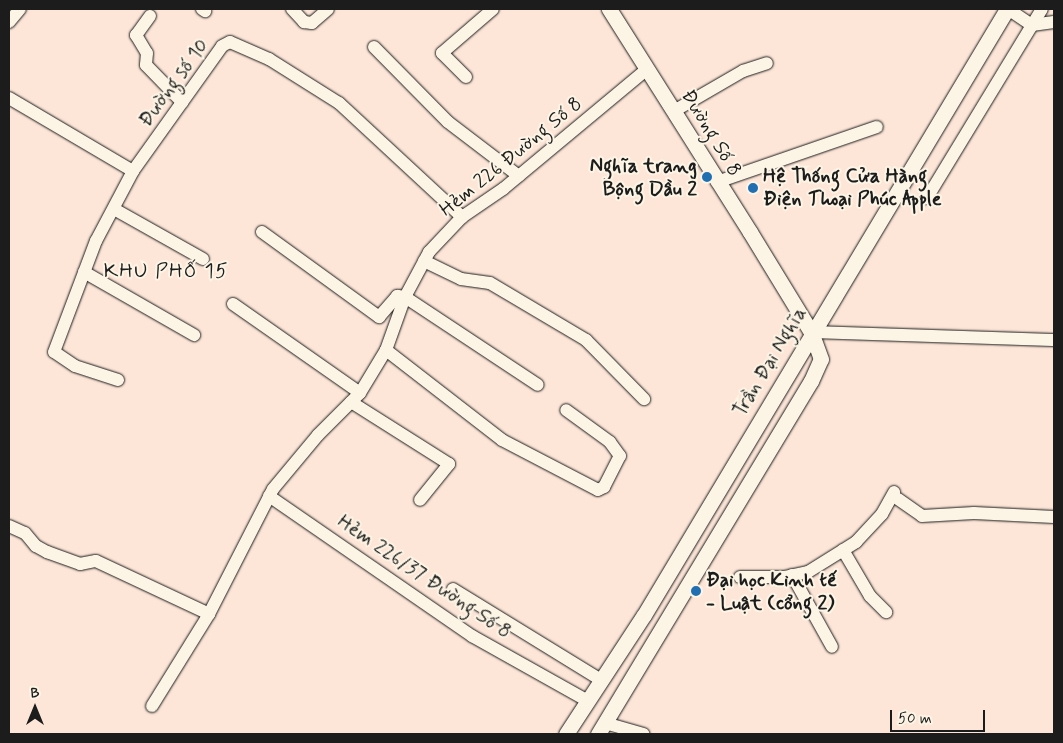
<!DOCTYPE html>
<meta charset="utf-8">
<style>
body{margin:0}
#map{position:relative;width:1063px;height:743px;overflow:hidden;background:#fde6d8;font-family:Mynerve,sans-serif}
div>[style]{position:absolute}
.roads{filter:drop-shadow(0 0 1px #1c1c1c) drop-shadow(0 0 1px #1c1c1c)}
.minor>*{height:12px;margin:-6px;padding:0 6px;transform-origin:6px;border-radius:6px;background:#fcf5e5}
.tertiary>*{height:15px;margin:-7.5px;padding:0 7.5px;transform-origin:7.5px;border-radius:7.5px;background:#fcf5e5}
.dots>*{width:14px;height:14px;translate:-50% -50%;box-sizing:border-box;border:2px solid #fcf5e5;border-radius:50%}
span{translate:-50% -50%;white-space:nowrap;text-align:center;line-height:1.15;-webkit-text-stroke:4px #fcf5e5;paint-order:stroke}
.street-label{font-size:20px;color:#1c1c1c}
.poi-label{font-size:20px;color:#1c1c1c;font-weight:700}
.right{translate:-100% -50%;text-align:right}
.left{translate:0 -50%;text-align:left}
.neighbourhood-label{font-size:21px;color:#1c1c1c;letter-spacing:1px}
.frame{position:absolute;inset:0;border:10px solid #1c1c1c;pointer-events:none}
.north{position:absolute;left:10px;top:683px;width:50px;height:50px;-webkit-text-stroke:4px #fcf5e5;paint-order:stroke;rotate:0deg;font-size:14px;font-weight:700;line-height:20px;text-align:center;color:#1c1c1c}
.north::after{content:'';display:block;margin:auto;width:18px;height:22px;background:#1c1c1c;clip-path:polygon(50% 0,100% 100%,50% 72%,0 100%)}
.scale{position:absolute;left:890px;top:710px;width:95px;height:22px;box-sizing:border-box;border:2px solid #1c1c1c;border-top:0;padding-left:6px;font-size:15px;line-height:18px;white-space:nowrap;color:#1c1c1c;-webkit-text-stroke:4px #fcf5e5;paint-order:stroke}
</style>
<div id="map">
<div class="roads">
<div class="minor">
<i style="left:202px;top:9px;width:4px;rotate:34deg"></i>
<i style="left:292px;top:9px;width:18px;rotate:47deg"></i>
<i style="left:304px;top:22px;width:8px;rotate:7deg"></i>
<i style="left:312px;top:23px;width:21px;rotate:-41deg"></i>
<i style="left:1008px;top:9px;width:29px;rotate:34deg"></i>
<i style="left:1032px;top:25px;width:22px;rotate:-8deg"></i>
<i style="left:150px;top:16px;width:24px;rotate:126deg"></i>
<i style="left:136px;top:35px;width:21px;rotate:59deg"></i>
<i style="left:147px;top:53px;width:12px;rotate:95deg"></i>
<i style="left:146px;top:65px;width:52px;rotate:45.8deg"></i>
<i style="left:9px;top:22px;width:17px;rotate:-50deg"></i>
<i style="left:374px;top:47px;width:105px;rotate:45.4deg"></i>
<i style="left:448px;top:122px;width:89px;rotate:37.3deg"></i>
<i style="left:466px;top:77px;width:34px;rotate:-135deg"></i>
<i style="left:442px;top:53px;width:67px;rotate:-40.8deg"></i>
<i style="left:9px;top:98px;width:144px;rotate:30.5deg"></i>
<i style="left:133px;top:171px;width:153px;rotate:-54.5deg"></i>
<i style="left:222px;top:46px;width:9px;rotate:-27deg"></i>
<i style="left:230px;top:42px;width:43px;rotate:23.6deg"></i>
<i style="left:269px;top:59px;width:83px;rotate:32.2deg"></i>
<i style="left:339px;top:103px;width:168px;rotate:42.8deg"></i>
<i style="left:674px;top:111px;width:80px;rotate:-30.1deg"></i>
<i style="left:743px;top:71px;width:25px;rotate:-18deg"></i>
<i style="left:717px;top:182px;width:169px;rotate:-19deg"></i>
<i style="left:927px;top:198px;width:221px;rotate:-58.7deg"></i>
<i style="left:114px;top:209px;width:102px;rotate:29.3deg"></i>
<i style="left:262px;top:232px;width:145px;rotate:36deg"></i>
<i style="left:379px;top:317px;width:28px;rotate:-49deg"></i>
<i style="left:397px;top:296px;width:8px;rotate:7deg"></i>
<i style="left:405px;top:297px;width:159px;rotate:33.5deg"></i>
<i style="left:424px;top:261px;width:41px;rotate:25.9deg"></i>
<i style="left:461px;top:279px;width:29px;rotate:8deg"></i>
<i style="left:490px;top:283px;width:112px;rotate:30.7deg"></i>
<i style="left:586px;top:340px;width:83px;rotate:45.5deg"></i>
<i style="left:84px;top:272px;width:127px;rotate:29.8deg"></i>
<i style="left:233px;top:304px;width:155px;rotate:35deg"></i>
<i style="left:811px;top:332px;width:243px;rotate:1.9deg"></i>
<i style="left:386px;top:350px;width:147px;rotate:37.8deg"></i>
<i style="left:502px;top:440px;width:108px;rotate:27.5deg"></i>
<i style="left:598px;top:490px;width:7px;rotate:-27deg"></i>
<i style="left:604px;top:487px;width:35px;rotate:-63deg"></i>
<i style="left:620px;top:456px;width:17px;rotate:-126deg"></i>
<i style="left:610px;top:442px;width:54px;rotate:-144deg"></i>
<i style="left:118px;top:380px;width:45px;rotate:-162deg"></i>
<i style="left:75px;top:366px;width:25px;rotate:-146deg"></i>
<i style="left:54px;top:352px;width:119px;rotate:-69.3deg"></i>
<i style="left:96px;top:241px;width:79px;rotate:-62.1deg"></i>
<i style="left:351px;top:402px;width:116px;rotate:32.3deg"></i>
<i style="left:449px;top:464px;width:46px;rotate:128.9deg"></i>
<i style="left:269px;top:496px;width:247px;rotate:34.6deg"></i>
<i style="left:472px;top:636px;width:133px;rotate:29.3deg"></i>
<i style="left:898px;top:499px;width:29px;rotate:35deg"></i>
<i style="left:922px;top:516px;width:52px;rotate:-3.3deg"></i>
<i style="left:974px;top:513px;width:80px;rotate:2.9deg"></i>
<i style="left:9px;top:526px;width:17px;rotate:24deg"></i>
<i style="left:25px;top:533px;width:17px;rotate:50deg"></i>
<i style="left:36px;top:546px;width:13px;rotate:29deg"></i>
<i style="left:47px;top:552px;width:35px;rotate:20deg"></i>
<i style="left:80px;top:564px;width:16px;rotate:-11deg"></i>
<i style="left:96px;top:561px;width:125px;rotate:25.1deg"></i>
<i style="left:843px;top:550px;width:53px;rotate:59.6deg"></i>
<i style="left:870px;top:596px;width:23px;rotate:45deg"></i>
<i style="left:792px;top:575px;width:82px;rotate:60.9deg"></i>
<i style="left:740px;top:577px;width:44px"></i>
<i style="left:784px;top:577px;width:25px;rotate:-12deg"></i>
<i style="left:808px;top:572px;width:57px;rotate:-32deg"></i>
<i style="left:856px;top:542px;width:38px;rotate:-47deg"></i>
<i style="left:882px;top:514px;width:25px;rotate:-61deg"></i>
<i style="left:453px;top:589px;width:174px;rotate:31.6deg"></i>
<i style="left:152px;top:706px;width:108px;rotate:-58.2deg"></i>
<i style="left:209px;top:614px;width:140px;rotate:-62.9deg"></i>
<i style="left:273px;top:489px;width:70px;rotate:-50.2deg"></i>
<i style="left:318px;top:435px;width:59px;rotate:-45deg"></i>
<i style="left:360px;top:393px;width:50px;rotate:-58.8deg"></i>
<i style="left:386px;top:350px;width:56px;rotate:-70.3deg"></i>
<i style="left:405px;top:297px;width:51px;rotate:-61.9deg"></i>
<i style="left:429px;top:252px;width:48px;rotate:-46.7deg"></i>
<i style="left:462px;top:217px;width:50px;rotate:-34.3deg"></i>
<i style="left:503px;top:189px;width:187px;rotate:-39.8deg"></i>
<i style="left:605px;top:723px;width:40px;rotate:16deg"></i>
</div>
<div class="tertiary">
<i style="left:566px;top:734px;width:142px;rotate:-56.8deg"></i>
<i style="left:644px;top:615px;width:706px;rotate:-59.08deg"></i>
<i style="left:598px;top:734px;width:412px;rotate:-58.9deg"></i>
<i style="left:811px;top:381px;width:24px;rotate:-66deg"></i>
<i style="left:821px;top:359px;width:29px;rotate:-110deg"></i>
<i style="left:811px;top:332px;width:117px;rotate:-121.4deg"></i>
<i style="left:750px;top:232px;width:264px;rotate:-122.3deg"></i>
</div>
</div>
<div class="dots">
<i style="left:707px;top:177px;background:#1f6fb2"></i>
<i style="left:753px;top:188px;background:#1f6fb2"></i>
<i style="left:696px;top:591px;background:#1f6fb2"></i>
</div>
<div class="street-label">
<span style="left:174px;top:83px;rotate:-54deg">Đường số 10</span>
<span style="left:711px;top:133px;rotate:59deg">Đường Số 8</span>
<span style="left:511px;top:157px;rotate:-39deg">Hẻm 226 Đường Số 8</span>
<span style="left:770px;top:362px;rotate:-59deg">Trần Đại Nghĩa</span>
<span style="left:424px;top:577px;rotate:34deg">Hẻm 226/37 Đường Số 8</span>
</div>
<div class="poi-label">
<span class="right" style="left:697px;top:178px">Nghĩa trang<br>Bộng Dầu 2</span>
<span class="left" style="left:763px;top:188px">Hệ Thống Cửa Hàng<br>Điện Thoại Phúc Apple</span>
<span class="left" style="left:706px;top:592px">Đại học Kinh tế<br>- Luật (cổng 2)</span>
</div>
<div class="neighbourhood-label">
<span style="left:166px;top:271px">KHU PHỐ 15</span>
</div>
<div class="frame"></div>
<div class="north">B</div>
<div class="scale">50 m</div>
</div>
